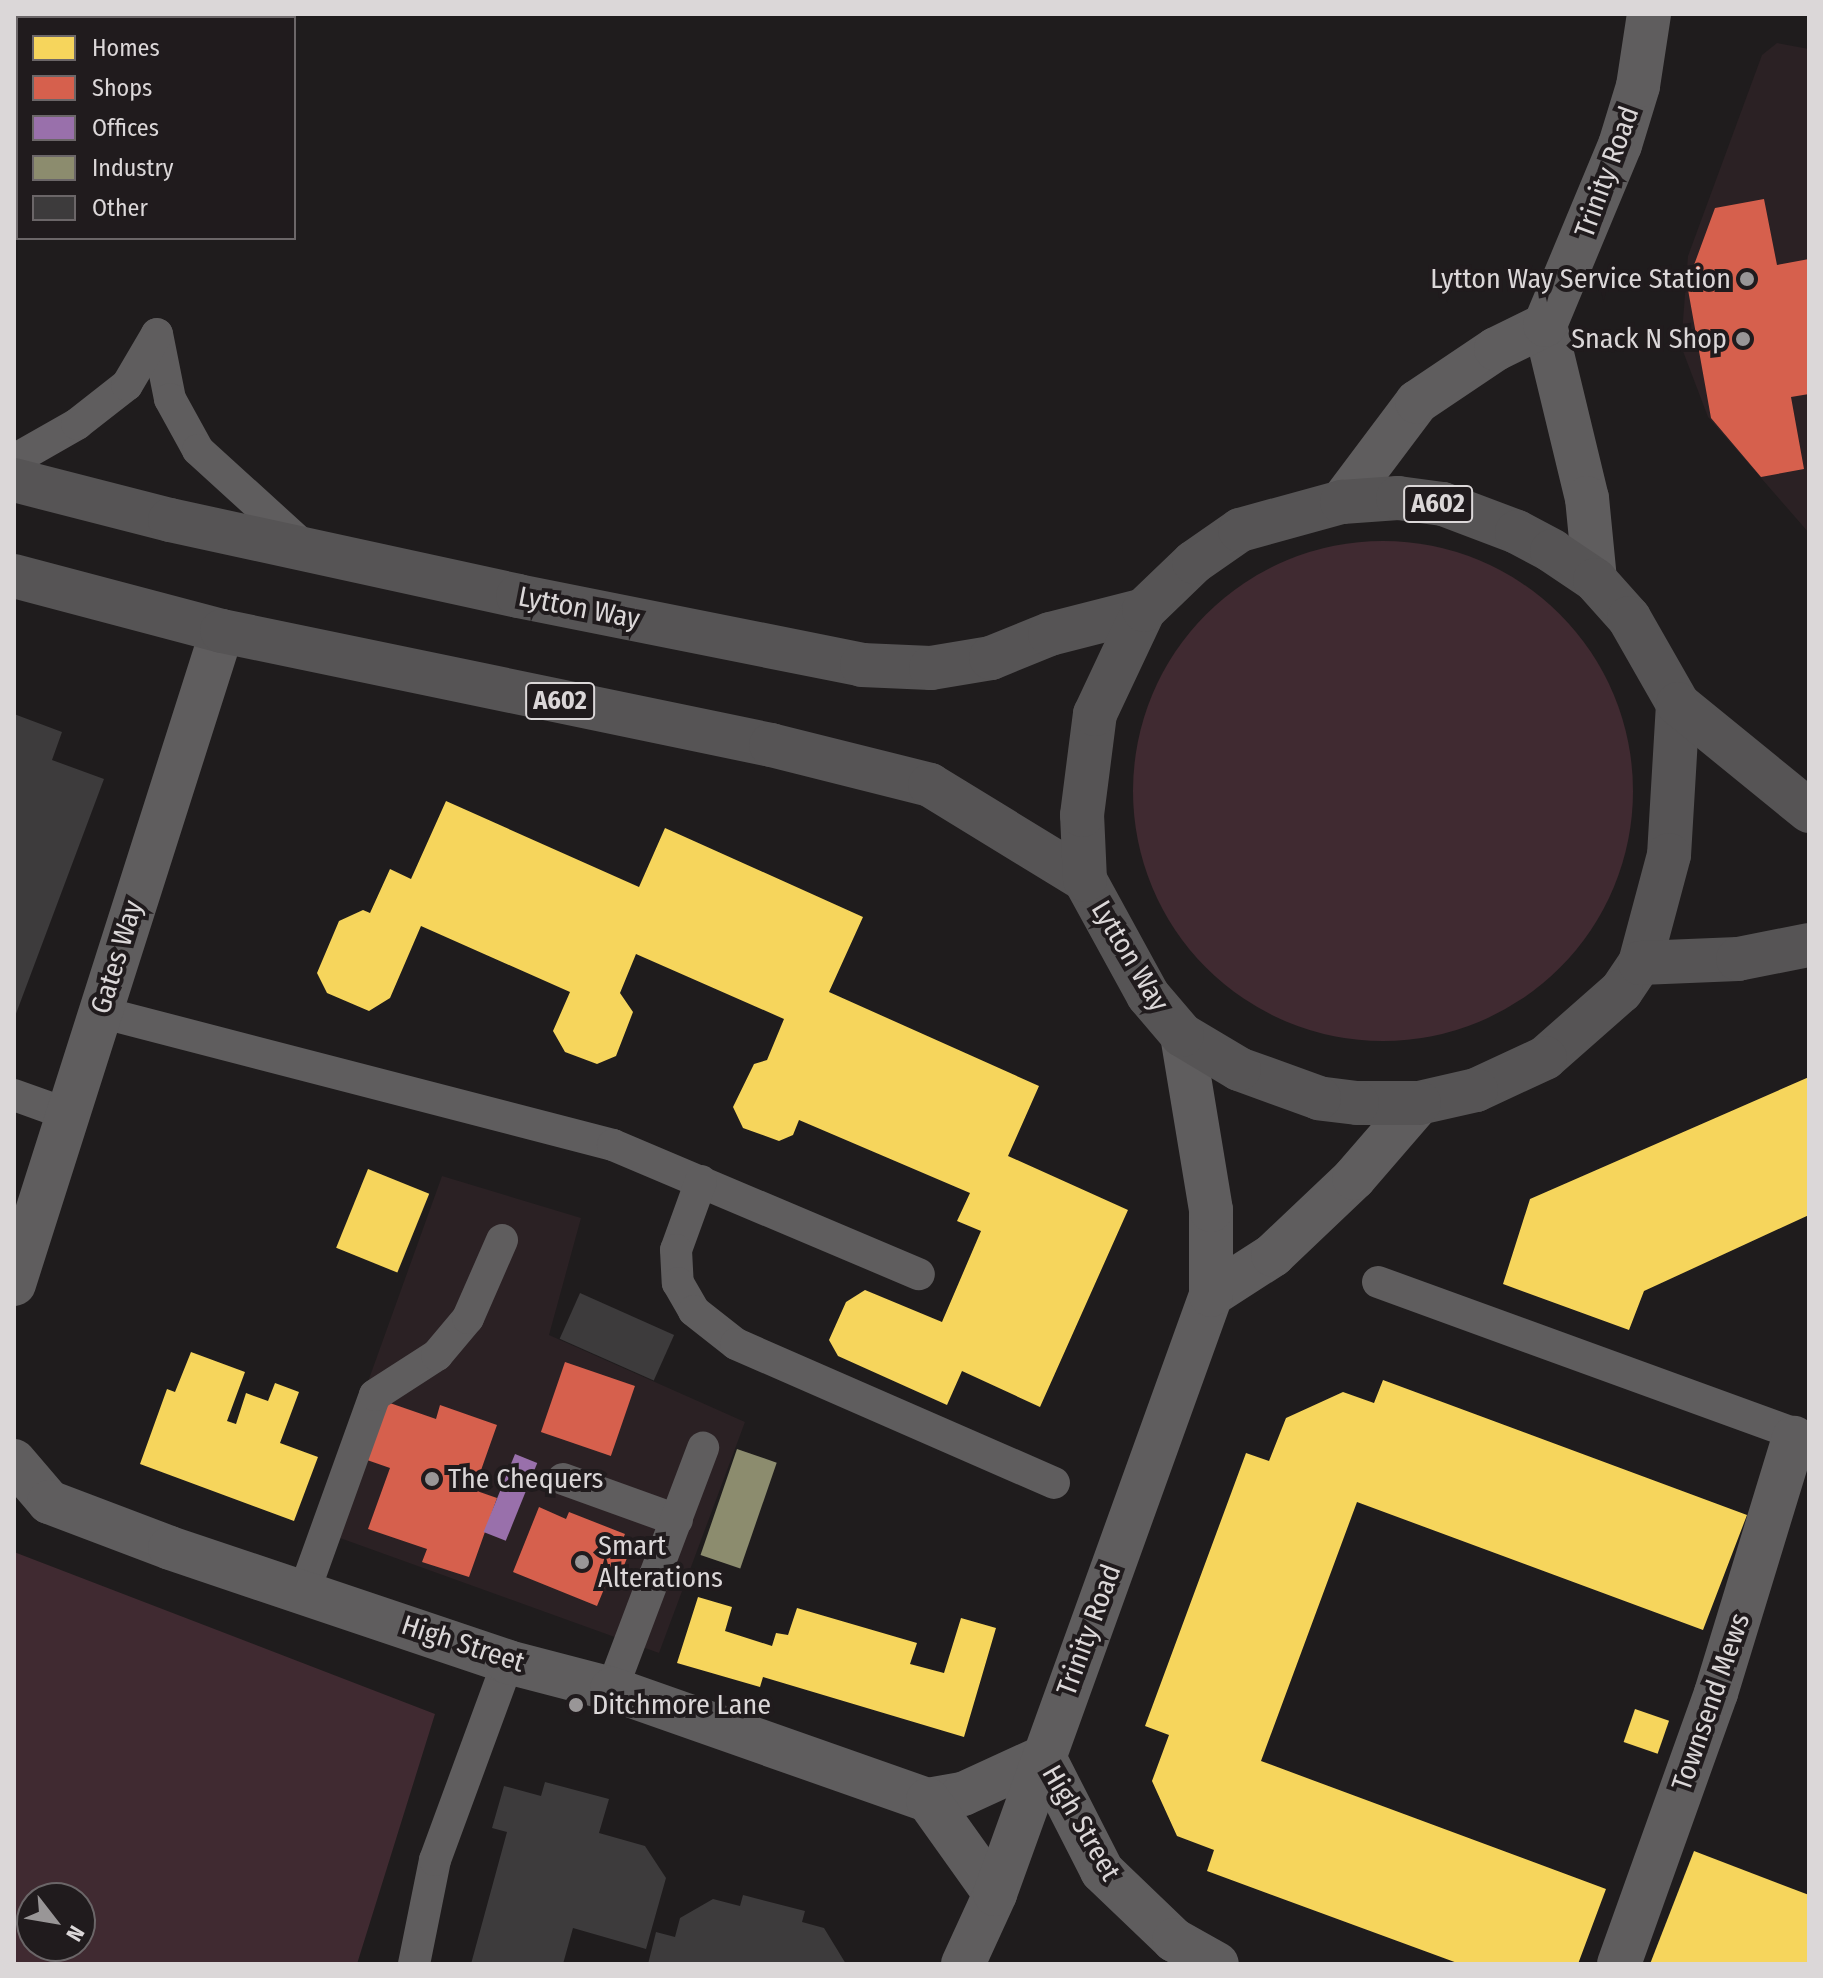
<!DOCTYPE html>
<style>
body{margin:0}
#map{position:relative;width:1823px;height:1978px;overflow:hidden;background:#1f1c1d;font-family:"Fira Sans Condensed",sans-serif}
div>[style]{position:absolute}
.built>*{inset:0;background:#2b2124}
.green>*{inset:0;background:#402a31}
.round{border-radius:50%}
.homes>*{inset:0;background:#f6d55c;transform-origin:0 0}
.shops>*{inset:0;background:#d6604d;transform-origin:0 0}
.offices>*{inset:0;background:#9970ab;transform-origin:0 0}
.industry>*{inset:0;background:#8c8c6e;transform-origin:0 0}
.building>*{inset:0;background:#3d3b3c;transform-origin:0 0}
.service>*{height:32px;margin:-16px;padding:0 16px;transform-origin:16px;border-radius:16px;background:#5f5d5e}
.minor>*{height:44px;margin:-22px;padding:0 22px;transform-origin:22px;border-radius:22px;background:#5f5d5e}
.tertiary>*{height:44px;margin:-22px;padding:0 22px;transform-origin:22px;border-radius:22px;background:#5f5d5e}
.primary>*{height:44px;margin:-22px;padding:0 22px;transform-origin:22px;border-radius:22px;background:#565455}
.dots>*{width:22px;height:22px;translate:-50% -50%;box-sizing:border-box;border:4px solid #201b1d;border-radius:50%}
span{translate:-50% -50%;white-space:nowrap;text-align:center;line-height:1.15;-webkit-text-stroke:8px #201b1d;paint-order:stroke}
.shield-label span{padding:2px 6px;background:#201b1d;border:2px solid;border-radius:6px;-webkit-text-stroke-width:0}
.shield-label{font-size:26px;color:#dbd7d8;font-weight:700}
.street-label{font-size:28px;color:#dbd7d8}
.poi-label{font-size:28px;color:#dbd7d8}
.right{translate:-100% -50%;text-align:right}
.left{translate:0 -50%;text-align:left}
.frame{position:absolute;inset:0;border:16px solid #dbd7d8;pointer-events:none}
.legend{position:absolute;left:16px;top:16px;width:280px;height:224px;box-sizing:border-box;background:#201b1d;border:2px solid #6b6668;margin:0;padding:10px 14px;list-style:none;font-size:24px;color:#dbd7d8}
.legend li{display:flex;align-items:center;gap:16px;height:40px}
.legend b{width:40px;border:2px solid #6b6668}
.north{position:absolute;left:16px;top:1882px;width:80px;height:80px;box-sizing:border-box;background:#201b1d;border:2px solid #6b6668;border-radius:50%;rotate:121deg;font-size:22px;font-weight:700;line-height:32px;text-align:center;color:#dbd7d8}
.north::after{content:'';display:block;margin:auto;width:28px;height:36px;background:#999697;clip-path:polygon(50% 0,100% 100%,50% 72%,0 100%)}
</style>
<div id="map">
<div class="built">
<i style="clip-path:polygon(1777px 43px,1809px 49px,1809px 533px,1708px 417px,1681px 346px,1688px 256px,1762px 55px)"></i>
<i style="clip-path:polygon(442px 1176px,581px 1218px,549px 1335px,745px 1422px,659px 1653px,315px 1529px)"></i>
</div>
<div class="green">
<i class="round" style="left:1133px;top:541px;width:500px;height:500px"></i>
<i style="clip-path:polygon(evenodd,14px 1552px,435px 1714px,357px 1964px,14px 1964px,14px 1552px,32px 1898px,80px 1898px,80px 1946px,32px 1946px,32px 1898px)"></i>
</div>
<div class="homes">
<i style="clip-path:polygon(446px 801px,639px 887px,665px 828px,863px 917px,829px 992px,1039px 1086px,1008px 1156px,1128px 1210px,1040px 1407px,962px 1371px,947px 1405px,838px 1356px,829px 1340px,846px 1302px,865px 1290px,942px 1322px,981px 1231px,957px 1221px,970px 1193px,799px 1120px,793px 1135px,779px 1141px,743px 1128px,733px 1107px,754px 1064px,767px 1060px,784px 1019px,636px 954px,620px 993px,633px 1012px,616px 1056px,597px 1064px,565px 1052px,553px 1031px,570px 992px,421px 926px,390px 998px,369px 1011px,327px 993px,317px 973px,339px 921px,363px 910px,370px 913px,390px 869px,411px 879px)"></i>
<i style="clip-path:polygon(1809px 1077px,1809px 1215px,1644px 1291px,1629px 1330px,1503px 1284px,1530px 1199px)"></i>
<i style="left:368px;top:1169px;width:66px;height:85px;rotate:22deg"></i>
<i style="clip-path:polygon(191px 1352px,245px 1372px,227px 1421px,236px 1424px,246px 1393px,268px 1401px,275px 1383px,299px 1392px,280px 1443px,318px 1457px,294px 1521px,140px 1464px,167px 1389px,175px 1392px)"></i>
<i style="clip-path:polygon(1383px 1380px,1747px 1515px,1703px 1630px,1357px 1502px,1261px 1761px,1606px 1889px,1578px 1964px,1460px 1964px,1207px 1871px,1214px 1850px,1177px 1836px,1152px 1781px,1169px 1735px,1145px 1726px,1246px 1453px,1269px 1461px,1286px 1418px,1343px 1392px,1374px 1403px)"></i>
<i style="clip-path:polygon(698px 1597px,732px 1607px,725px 1631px,772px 1646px,776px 1633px,788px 1635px,797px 1608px,917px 1643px,910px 1664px,944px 1673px,961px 1618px,996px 1628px,964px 1737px,763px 1677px,760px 1687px,677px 1663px)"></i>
<i style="left:1635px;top:1709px;width:36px;height:35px;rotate:19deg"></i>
<i style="clip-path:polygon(1694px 1851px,1809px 1895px,1809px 1964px,1650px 1964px)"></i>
</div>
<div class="shops">
<i style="clip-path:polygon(1764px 199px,1777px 265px,1809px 259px,1809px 394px,1791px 397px,1804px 469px,1761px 477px,1711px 418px,1687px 284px,1715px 208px)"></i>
<i style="left:565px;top:1362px;width:74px;height:74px;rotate:19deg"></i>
<i style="clip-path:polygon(387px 1402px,436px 1419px,440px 1405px,497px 1425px,474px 1490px,497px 1498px,469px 1577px,422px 1562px,427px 1549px,368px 1529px,390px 1468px,367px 1460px)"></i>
<i style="clip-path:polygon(539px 1507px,566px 1519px,569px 1512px,625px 1534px,617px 1553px,627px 1558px,618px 1581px,609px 1577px,597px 1606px,513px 1572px)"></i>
</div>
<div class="offices">
<i style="left:515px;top:1454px;width:24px;height:84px;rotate:22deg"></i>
</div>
<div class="industry">
<i style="left:737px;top:1449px;width:42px;height:112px;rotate:19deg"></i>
</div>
<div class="building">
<i style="clip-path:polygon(14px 714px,62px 732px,52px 760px,104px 779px,14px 1019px)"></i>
<i style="left:580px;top:1293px;width:103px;height:50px;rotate:24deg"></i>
<i style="clip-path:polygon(545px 1782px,609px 1799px,599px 1833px,645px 1846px,666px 1878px,646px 1949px,573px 1928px,563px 1964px,471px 1964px,507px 1832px,492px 1828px,504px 1786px,541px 1796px)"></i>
<i style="clip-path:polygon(743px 1895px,805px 1911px,802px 1922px,824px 1928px,846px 1964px,648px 1964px,656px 1932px,675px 1937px,680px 1918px,713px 1899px,740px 1906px)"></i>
</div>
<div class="service">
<i style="left:157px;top:334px;width:66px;rotate:78.7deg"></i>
<i style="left:170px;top:399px;width:58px;rotate:61.2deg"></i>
<i style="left:198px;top:450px;width:149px;rotate:42.3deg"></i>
<i style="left:14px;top:460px;width:73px;rotate:-29.7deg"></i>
<i style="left:77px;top:424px;width:63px;rotate:-38deg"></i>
<i style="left:127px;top:385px;width:59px;rotate:-59.5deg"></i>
<i style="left:100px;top:1012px;width:530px;rotate:14.53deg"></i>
<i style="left:613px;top:1145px;width:332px;rotate:22.9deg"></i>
<i style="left:14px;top:1095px;width:56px;rotate:19.7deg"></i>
<i style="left:701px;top:1181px;width:73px;rotate:109.9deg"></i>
<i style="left:676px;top:1250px;width:33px;rotate:87deg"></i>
<i style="left:678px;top:1283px;width:32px;rotate:60deg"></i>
<i style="left:694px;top:1311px;width:53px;rotate:38.2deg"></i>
<i style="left:736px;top:1344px;width:347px;rotate:23.6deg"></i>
<i style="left:1378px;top:1282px;width:459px;rotate:20deg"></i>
<i style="left:563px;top:1479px;width:121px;rotate:19.8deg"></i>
<i style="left:304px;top:1592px;width:209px;rotate:-70.2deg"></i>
<i style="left:375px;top:1395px;width:74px;rotate:-32.8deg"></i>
<i style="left:437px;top:1355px;width:48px;rotate:-50deg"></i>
<i style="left:468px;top:1318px;width:85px;rotate:-66.4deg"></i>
<i style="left:612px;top:1689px;width:258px;rotate:-69.3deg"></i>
<i style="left:414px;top:1964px;width:106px;rotate:-78.6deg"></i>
<i style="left:435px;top:1860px;width:211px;rotate:-69.8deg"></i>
</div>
<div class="minor">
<i style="left:1545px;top:325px;width:178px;rotate:76.4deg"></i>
<i style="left:1587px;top:498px;width:82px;rotate:84.4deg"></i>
<i style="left:1342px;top:502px;width:125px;rotate:-53.1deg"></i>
<i style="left:1417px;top:402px;width:95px;rotate:-33.9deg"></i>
<i style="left:1496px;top:349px;width:55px;rotate:-26.1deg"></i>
<i style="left:1545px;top:325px;width:195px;rotate:-67.4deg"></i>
<i style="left:1620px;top:145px;width:62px;rotate:-73deg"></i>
<i style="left:1638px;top:86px;width:73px;rotate:-81.3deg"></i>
<i style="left:14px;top:1284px;width:685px;rotate:-72.33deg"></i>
<i style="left:14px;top:1461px;width:54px;rotate:49.5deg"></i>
<i style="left:49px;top:1502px;width:129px;rotate:20.8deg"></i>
<i style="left:170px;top:1548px;width:357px;rotate:18.6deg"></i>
<i style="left:508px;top:1662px;width:107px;rotate:14.6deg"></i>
<i style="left:612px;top:1689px;width:335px;rotate:19.4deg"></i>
<i style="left:928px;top:1800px;width:36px;rotate:-10deg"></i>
<i style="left:963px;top:1794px;width:89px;rotate:-24.6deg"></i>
<i style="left:928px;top:1800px;width:115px;rotate:54.5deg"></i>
<i style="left:1619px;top:1964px;width:288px;rotate:-70.3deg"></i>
<i style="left:1716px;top:1693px;width:267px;rotate:-73deg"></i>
</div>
<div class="tertiary">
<i style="left:1211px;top:1295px;width:74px;rotate:-32.8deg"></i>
<i style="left:1273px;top:1255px;width:112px;rotate:-43.5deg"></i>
<i style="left:1354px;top:1178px;width:99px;rotate:-49.1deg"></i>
<i style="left:1044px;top:1757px;width:128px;rotate:63deg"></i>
<i style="left:1102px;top:1871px;width:100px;rotate:43.8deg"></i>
<i style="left:1174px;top:1940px;width:49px;rotate:29.2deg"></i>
<i style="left:963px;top:1964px;width:77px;rotate:-65.4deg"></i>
<i style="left:995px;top:1894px;width:637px;rotate:-70.17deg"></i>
<i style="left:1211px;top:1295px;width:85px;rotate:-90deg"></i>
<i style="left:1211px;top:1210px;width:177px;rotate:-99.4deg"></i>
</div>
<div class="primary">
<i style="left:14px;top:480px;width:161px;rotate:14.4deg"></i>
<i style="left:170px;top:520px;width:356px;rotate:12.3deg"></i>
<i style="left:518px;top:596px;width:351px;rotate:11.3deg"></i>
<i style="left:862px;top:665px;width:69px;rotate:2.5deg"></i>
<i style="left:931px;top:668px;width:61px;rotate:-9.5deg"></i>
<i style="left:991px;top:658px;width:64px;rotate:-22.1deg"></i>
<i style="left:1050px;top:634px;width:97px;rotate:-14.3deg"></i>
<i style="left:14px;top:576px;width:215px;rotate:14.8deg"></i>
<i style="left:222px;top:631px;width:561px;rotate:11.73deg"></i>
<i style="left:771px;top:745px;width:164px;rotate:14.1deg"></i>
<i style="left:930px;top:785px;width:182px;rotate:31.5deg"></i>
<i style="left:1678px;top:704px;width:151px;rotate:93.4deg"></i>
<i style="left:1669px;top:855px;width:112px;rotate:105deg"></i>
<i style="left:1640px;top:963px;width:34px;rotate:124deg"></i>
<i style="left:1621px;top:991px;width:101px;rotate:138.6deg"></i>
<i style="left:1545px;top:1058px;width:76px;rotate:155.1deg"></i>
<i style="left:1476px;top:1090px;width:58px;rotate:167.2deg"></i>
<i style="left:1419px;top:1103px;width:62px;rotate:180deg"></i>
<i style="left:1357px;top:1103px;width:38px;rotate:-173deg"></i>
<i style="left:1319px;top:1098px;width:85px;rotate:-160.1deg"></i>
<i style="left:1239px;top:1069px;width:66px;rotate:-149.2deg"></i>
<i style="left:1182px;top:1035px;width:52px;rotate:-130.4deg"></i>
<i style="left:1148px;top:995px;width:131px;rotate:-118.7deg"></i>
<i style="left:1085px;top:880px;width:65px;rotate:-92.6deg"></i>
<i style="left:1082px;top:815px;width:102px;rotate:-82.7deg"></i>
<i style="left:1095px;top:714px;width:115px;rotate:-64.8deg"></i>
<i style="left:1144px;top:610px;width:69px;rotate:-43.8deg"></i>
<i style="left:1194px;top:562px;width:56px;rotate:-34.8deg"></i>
<i style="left:1240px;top:530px;width:106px;rotate:-15.4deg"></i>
<i style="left:1342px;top:502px;width:56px;rotate:-4.1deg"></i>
<i style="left:1398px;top:498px;width:45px;rotate:7.6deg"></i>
<i style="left:1443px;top:504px;width:79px;rotate:20.7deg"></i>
<i style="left:1517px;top:532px;width:40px;rotate:28deg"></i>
<i style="left:1552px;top:551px;width:52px;rotate:34deg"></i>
<i style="left:1595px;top:580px;width:51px;rotate:48.2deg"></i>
<i style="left:1629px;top:618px;width:99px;rotate:60.3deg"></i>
<i style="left:1678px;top:704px;width:169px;rotate:39.2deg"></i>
<i style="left:1640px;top:963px;width:98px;rotate:-2.3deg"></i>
<i style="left:1738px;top:959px;width:72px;rotate:-11.2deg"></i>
</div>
<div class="dots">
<i style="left:1747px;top:279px;background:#999697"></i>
<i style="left:1743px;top:339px;background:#999697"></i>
<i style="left:432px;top:1479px;background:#999697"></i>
<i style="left:582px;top:1562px;background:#999697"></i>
<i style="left:576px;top:1705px;background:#999697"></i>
</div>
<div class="shield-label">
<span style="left:1438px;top:504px">A602</span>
<span style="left:560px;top:701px">A602</span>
</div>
<div class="street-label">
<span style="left:1607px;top:172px;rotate:-70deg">Trinity Road</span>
<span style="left:579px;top:608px;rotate:11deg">Lytton Way</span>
<span style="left:1130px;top:956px;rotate:59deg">Lytton Way</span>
<span style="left:117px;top:957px;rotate:-73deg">Gates Way</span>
<span style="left:1089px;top:1630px;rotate:-70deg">Trinity Road</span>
<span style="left:463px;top:1644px;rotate:18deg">High Street</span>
<span style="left:1711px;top:1702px;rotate:-71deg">Townsend Mews</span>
<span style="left:1081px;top:1823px;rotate:60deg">High Street</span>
</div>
<div class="poi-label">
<span class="right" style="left:1731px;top:279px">Lytton Way Service Station</span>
<span class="right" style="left:1727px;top:339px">Snack N Shop</span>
<span class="left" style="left:448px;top:1479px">The Chequers</span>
<span class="left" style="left:598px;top:1562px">Smart<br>Alterations</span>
<span class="left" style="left:592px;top:1705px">Ditchmore Lane</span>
</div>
<div class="frame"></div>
<ul class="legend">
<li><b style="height:22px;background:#f6d55c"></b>Homes</li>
<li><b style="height:22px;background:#d6604d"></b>Shops</li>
<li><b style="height:22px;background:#9970ab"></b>Offices</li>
<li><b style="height:22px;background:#8c8c6e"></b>Industry</li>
<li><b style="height:22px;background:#3d3b3c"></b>Other</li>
</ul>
<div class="north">N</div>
</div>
